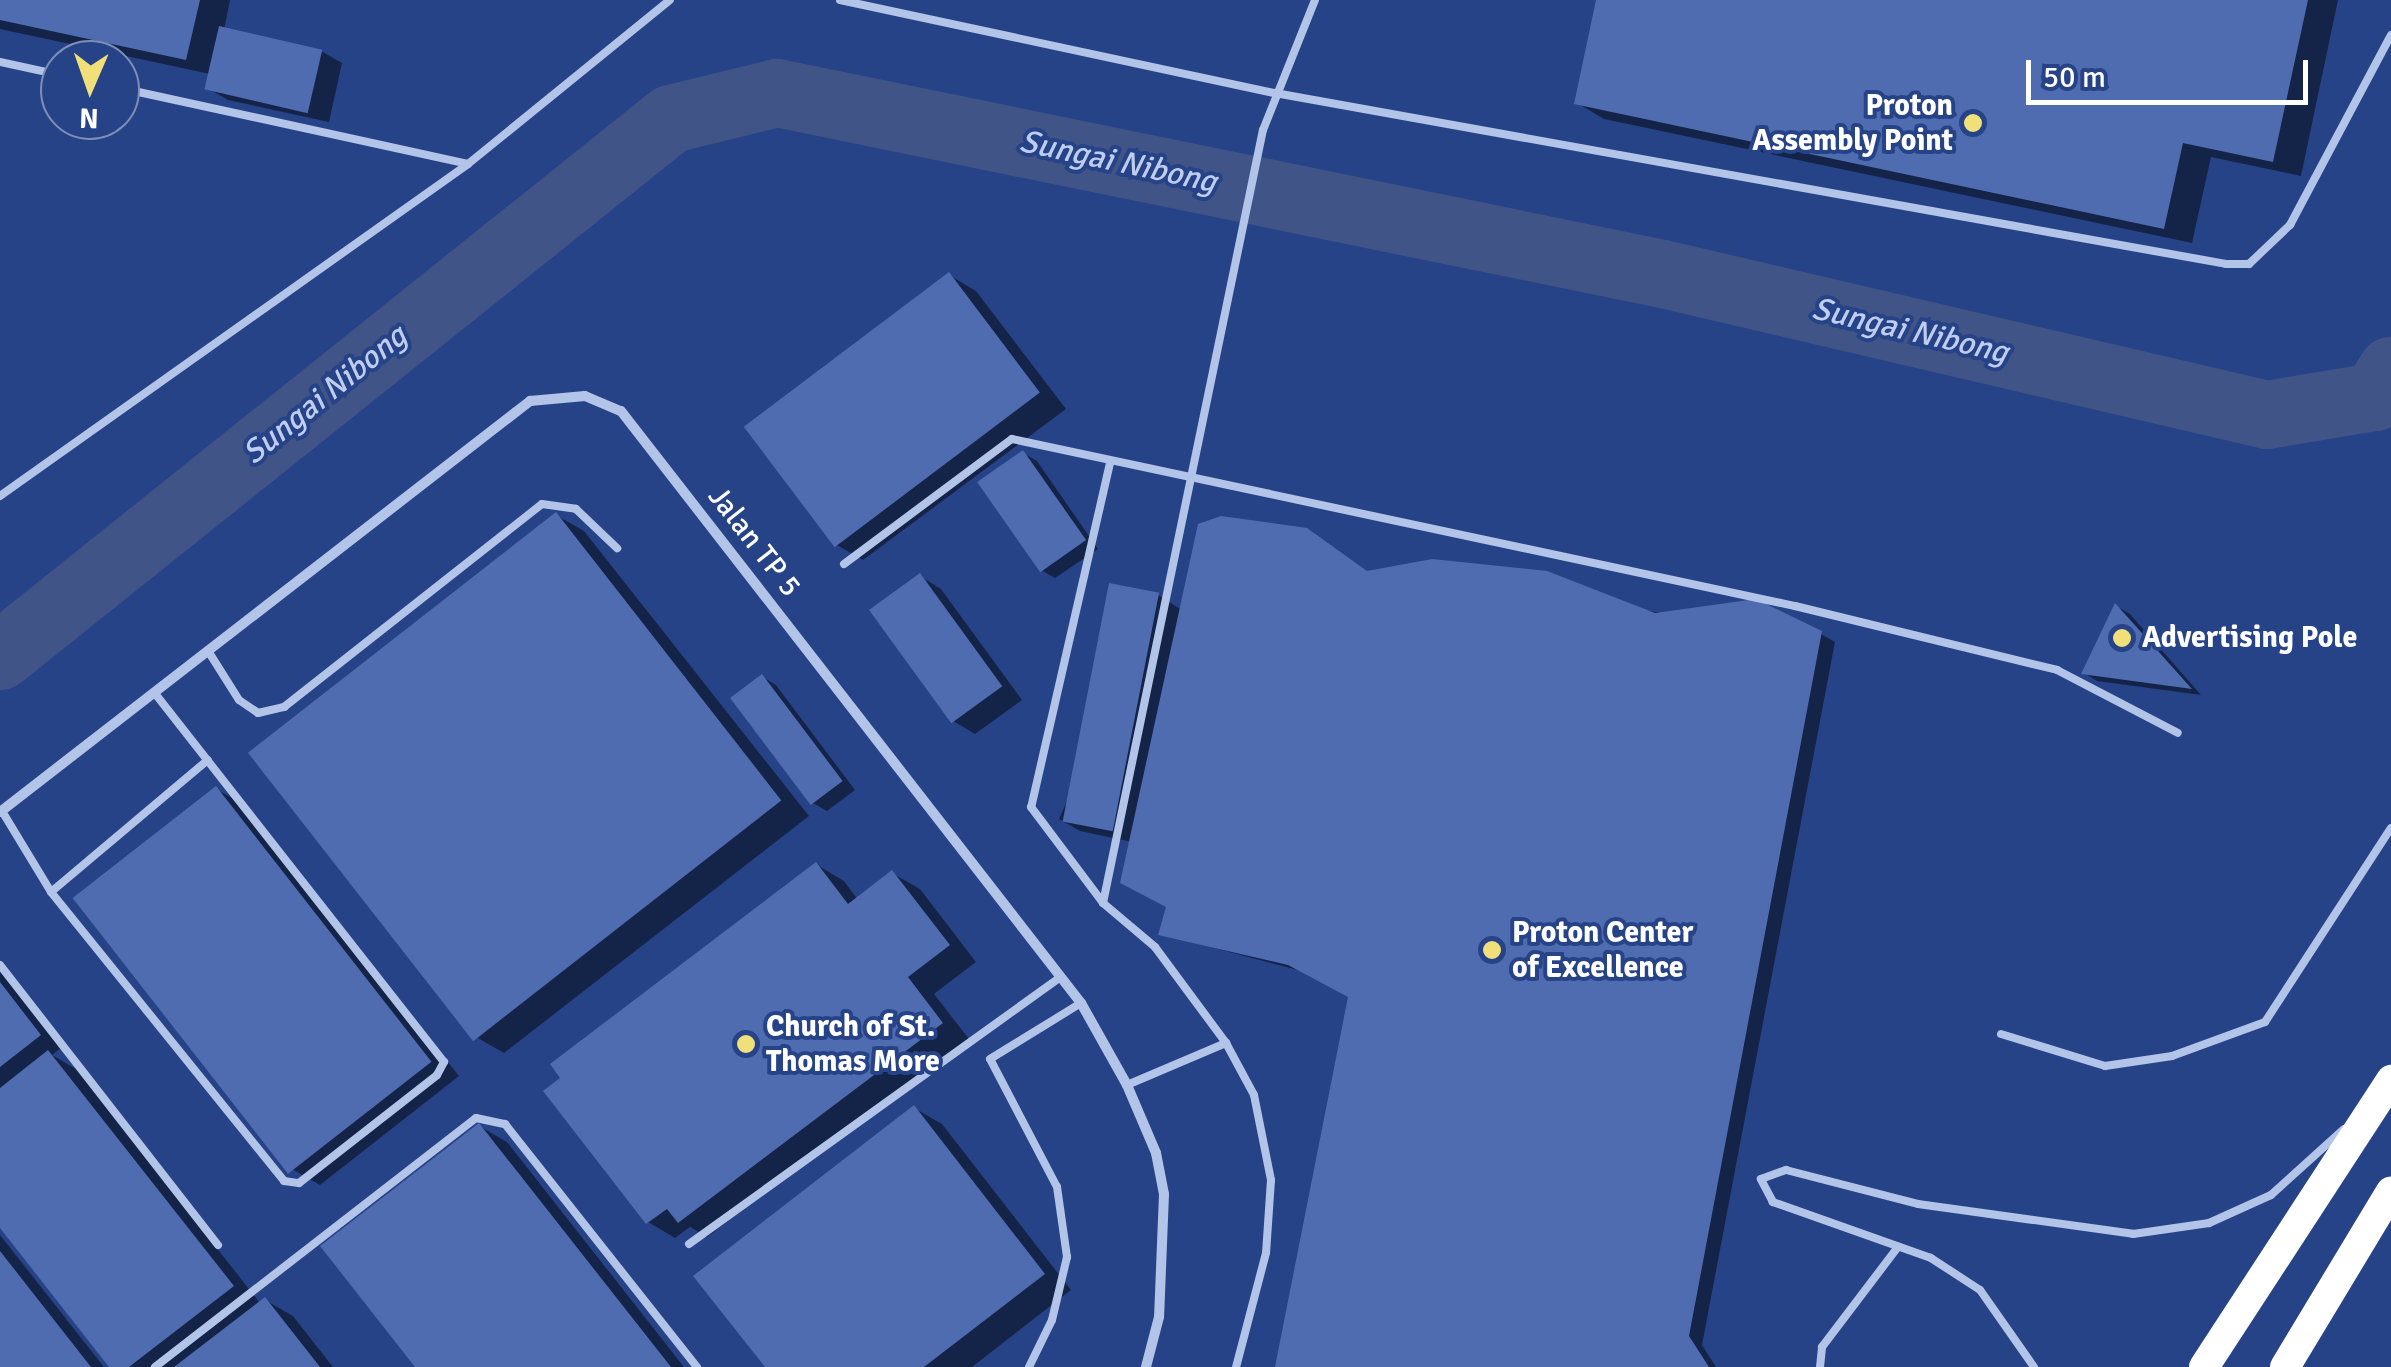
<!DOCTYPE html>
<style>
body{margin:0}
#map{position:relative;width:2391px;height:1367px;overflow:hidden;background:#274388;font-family:Signika,sans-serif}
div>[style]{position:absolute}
.shadow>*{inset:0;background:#0007}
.river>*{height:68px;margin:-34px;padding:0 34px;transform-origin:34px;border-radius:34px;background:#405487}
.building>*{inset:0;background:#4f6cb0;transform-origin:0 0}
.lane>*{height:8px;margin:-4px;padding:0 4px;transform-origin:4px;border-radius:4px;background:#b3c4e9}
.street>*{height:10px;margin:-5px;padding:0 5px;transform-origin:5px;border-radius:5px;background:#b3c4e9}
.highway>*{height:30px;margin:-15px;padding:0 15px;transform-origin:15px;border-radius:15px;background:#fff}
.dots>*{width:28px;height:28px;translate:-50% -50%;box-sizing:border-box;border:5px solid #274388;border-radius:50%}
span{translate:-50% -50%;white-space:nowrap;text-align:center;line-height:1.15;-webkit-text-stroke:8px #274388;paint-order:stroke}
.poi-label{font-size:30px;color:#fff;font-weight:700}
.right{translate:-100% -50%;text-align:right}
.left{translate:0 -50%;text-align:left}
.street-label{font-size:30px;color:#fff}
.water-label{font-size:32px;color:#bfcef0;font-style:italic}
.north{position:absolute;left:40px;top:40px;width:100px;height:100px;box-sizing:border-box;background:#274388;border:2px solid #7d8eb8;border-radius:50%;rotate:182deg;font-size:28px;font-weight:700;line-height:40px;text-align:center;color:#fff}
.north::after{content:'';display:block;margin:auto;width:35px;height:45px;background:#f1e079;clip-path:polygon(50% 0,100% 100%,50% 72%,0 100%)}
.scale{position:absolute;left:2026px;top:60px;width:282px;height:45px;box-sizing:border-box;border:5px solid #fff;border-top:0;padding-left:12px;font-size:30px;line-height:35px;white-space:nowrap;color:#fff;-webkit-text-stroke:8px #274388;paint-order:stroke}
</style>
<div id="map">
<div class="shadow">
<i style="clip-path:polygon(0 0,230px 0,224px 30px,321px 51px,342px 63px,329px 122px,228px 100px,207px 88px,210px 74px,0 29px)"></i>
<i style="clip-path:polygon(1599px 0,2338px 0,2301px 176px,2211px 157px,2192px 243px,1604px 119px,1577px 103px)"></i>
<i style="clip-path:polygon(949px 275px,976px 291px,1066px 409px,863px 560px,835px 544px)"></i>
<i style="clip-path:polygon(1023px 453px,1037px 461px,1098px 549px,1055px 578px,1041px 570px)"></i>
<i style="clip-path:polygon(556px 515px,584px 531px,809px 816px,504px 1053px,476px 1037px)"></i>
<i style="clip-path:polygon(1369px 574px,1821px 634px,1835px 642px,1702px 1345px,1716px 1367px,1278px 1367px,1350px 997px,1305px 972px,1161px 934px,1169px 906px,1132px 842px,1080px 831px,1059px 819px,1158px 595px,1182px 610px)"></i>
<i style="clip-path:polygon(920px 576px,941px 589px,1022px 700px,975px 734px,953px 721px)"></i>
<i style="clip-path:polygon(2116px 606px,2130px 614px,2201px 695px,2097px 681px,2084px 673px)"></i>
<i style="clip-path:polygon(763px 677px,776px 685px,855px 790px,827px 811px,813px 803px)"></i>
<i style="clip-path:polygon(216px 789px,244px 805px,459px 1076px,320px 1185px,292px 1169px)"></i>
<i style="clip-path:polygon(817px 865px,844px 881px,858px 900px,892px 873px,920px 889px,976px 962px,934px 994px,969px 1039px,707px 1237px,690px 1227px,675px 1238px,648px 1222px)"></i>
<i style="clip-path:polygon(0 972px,61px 1048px,52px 1055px,76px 1069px,260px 1303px,265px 1300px,293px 1316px,333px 1367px,112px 1367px,0 1224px)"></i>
<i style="clip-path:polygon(914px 1108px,942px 1124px,1071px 1290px,972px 1367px,768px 1367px)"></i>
<i style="clip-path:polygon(479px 1126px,507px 1142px,684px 1367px,418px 1367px)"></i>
<i style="clip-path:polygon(0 1235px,104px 1367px,0 1367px)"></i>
</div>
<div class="river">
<i style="left:0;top:656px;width:859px;rotate:-38.67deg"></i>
<i style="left:671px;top:119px;width:109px;rotate:-13.8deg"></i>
<i style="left:777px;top:93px;width:904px;rotate:11.55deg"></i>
<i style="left:1663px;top:274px;width:620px;rotate:13.14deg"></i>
<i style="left:2267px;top:415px;width:109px;rotate:-9.5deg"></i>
<i style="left:2375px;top:397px;width:31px;rotate:-58deg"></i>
</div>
<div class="building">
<i style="clip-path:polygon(0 0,200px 0,186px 60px,0 20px)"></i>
<i style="clip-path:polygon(1596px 0,2308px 0,2273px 162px,2183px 143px,2164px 229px,1574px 104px)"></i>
<i style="left:219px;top:26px;width:106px;height:65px;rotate:13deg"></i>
<i style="left:949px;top:272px;width:151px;height:257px;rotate:53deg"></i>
<i style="left:1023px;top:450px;width:110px;height:56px;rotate:55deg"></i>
<i style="left:556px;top:512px;width:366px;height:391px;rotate:52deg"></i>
<i style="clip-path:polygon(1221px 516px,1307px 528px,1367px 571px,1432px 559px,1547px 571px,1655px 613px,1756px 599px,1822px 631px,1689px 1336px,1709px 1367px,1275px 1367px,1348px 997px,1288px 965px,1158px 935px,1166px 907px,1120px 883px,1198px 524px)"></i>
<i style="left:920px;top:573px;width:140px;height:63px;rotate:54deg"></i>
<i style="left:1109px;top:583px;width:51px;height:243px;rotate:11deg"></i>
<i style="clip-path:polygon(2115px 603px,2192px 689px,2081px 674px)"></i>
<i style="left:762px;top:674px;width:134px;height:40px;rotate:53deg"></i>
<i style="left:216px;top:786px;width:350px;height:182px;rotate:52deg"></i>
<i style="clip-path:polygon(816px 862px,848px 904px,892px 870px,950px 945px,908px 977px,943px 1023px,678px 1223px,667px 1209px,646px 1224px,543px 1091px,560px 1078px,550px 1064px)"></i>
<i style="clip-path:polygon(0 982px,41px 1035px,0 1067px)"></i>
<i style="clip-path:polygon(48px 1050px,234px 1286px,129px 1367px,109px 1367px,0 1228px,0 1088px)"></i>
<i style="clip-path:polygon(914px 1105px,1045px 1274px,924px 1367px,765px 1367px,693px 1276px)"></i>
<i style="clip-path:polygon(479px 1123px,671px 1367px,415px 1367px,320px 1246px)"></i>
<i style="clip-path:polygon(0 1251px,91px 1367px,0 1367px)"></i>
<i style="clip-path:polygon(265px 1297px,320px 1367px,174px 1367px)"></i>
</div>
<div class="lane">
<i style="left:840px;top:0;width:445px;rotate:12.1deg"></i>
<i style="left:1275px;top:93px;width:966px;rotate:10.19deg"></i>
<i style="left:2226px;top:264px;width:23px"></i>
<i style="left:2249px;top:264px;width:57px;rotate:-43.6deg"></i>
<i style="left:2290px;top:225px;width:215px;rotate:-62deg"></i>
<i style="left:0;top:62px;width:61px;rotate:12.2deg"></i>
<i style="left:120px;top:88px;width:356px;rotate:12.3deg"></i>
<i style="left:1110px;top:463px;width:353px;rotate:102.9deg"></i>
<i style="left:1031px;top:807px;width:120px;rotate:53.1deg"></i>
<i style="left:1103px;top:903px;width:68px;rotate:40.2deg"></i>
<i style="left:1155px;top:947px;width:119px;rotate:53.5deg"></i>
<i style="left:1226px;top:1043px;width:59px;rotate:61.7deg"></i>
<i style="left:1254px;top:1095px;width:87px;rotate:78.7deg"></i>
<i style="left:1271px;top:1180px;width:73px;rotate:93.9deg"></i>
<i style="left:1266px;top:1253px;width:118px;rotate:104.7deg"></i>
<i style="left:0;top:496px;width:574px;rotate:-35.35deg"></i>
<i style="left:468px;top:164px;width:260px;rotate:-39.1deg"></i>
<i style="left:844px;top:564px;width:209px;rotate:-36.7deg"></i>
<i style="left:1012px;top:439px;width:801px;rotate:12.04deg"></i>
<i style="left:1795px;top:606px;width:270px;rotate:13.7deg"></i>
<i style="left:2057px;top:670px;width:136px;rotate:27.5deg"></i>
<i style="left:210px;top:654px;width:54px;rotate:57.8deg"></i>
<i style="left:239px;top:700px;width:23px;rotate:34deg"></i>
<i style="left:258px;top:713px;width:27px;rotate:-13deg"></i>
<i style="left:284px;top:707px;width:328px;rotate:-38.2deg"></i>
<i style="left:542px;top:504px;width:34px;rotate:8deg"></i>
<i style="left:576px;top:509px;width:57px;rotate:43.6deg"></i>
<i style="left:2px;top:811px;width:95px;rotate:58.8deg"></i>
<i style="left:51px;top:892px;width:371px;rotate:51.1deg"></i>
<i style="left:284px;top:1181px;width:15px;rotate:8deg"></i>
<i style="left:299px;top:1183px;width:175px;rotate:-38deg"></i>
<i style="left:437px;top:1075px;width:15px;rotate:-62deg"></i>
<i style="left:444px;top:1062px;width:468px;rotate:-128.1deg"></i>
<i style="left:51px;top:892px;width:205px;rotate:-40.1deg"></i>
<i style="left:1103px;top:903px;width:789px;rotate:-78.31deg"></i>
<i style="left:1263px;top:130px;width:140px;rotate:-68.2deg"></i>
<i style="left:0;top:965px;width:355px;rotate:52.1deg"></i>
<i style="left:2001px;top:1034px;width:109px;rotate:17.1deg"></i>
<i style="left:2105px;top:1066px;width:68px;rotate:-8.5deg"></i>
<i style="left:2172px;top:1056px;width:99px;rotate:-20.1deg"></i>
<i style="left:2265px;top:1022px;width:231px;rotate:-57deg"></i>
<i style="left:1127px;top:1085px;width:108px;rotate:-23deg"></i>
<i style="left:689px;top:1244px;width:458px;rotate:-35.7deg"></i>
<i style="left:155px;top:1367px;width:406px;rotate:-37.8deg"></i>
<i style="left:476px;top:1118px;width:30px;rotate:12deg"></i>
<i style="left:505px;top:1124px;width:310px;rotate:51.7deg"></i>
<i style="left:1029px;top:1367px;width:52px;rotate:-63.9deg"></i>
<i style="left:1052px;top:1320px;width:65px;rotate:-76.6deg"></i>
<i style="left:1067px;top:1257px;width:71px;rotate:-98.1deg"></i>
<i style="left:1057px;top:1187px;width:144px;rotate:-117.6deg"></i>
<i style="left:990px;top:1059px;width:107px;rotate:-31.6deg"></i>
<i style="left:1820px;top:1367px;width:20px;rotate:-84deg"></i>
<i style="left:1822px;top:1347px;width:126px;rotate:-52.8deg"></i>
<i style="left:2034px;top:1367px;width:94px;rotate:-125deg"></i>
<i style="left:1980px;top:1290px;width:59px;rotate:-146.9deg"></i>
<i style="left:1931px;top:1258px;width:168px;rotate:-160.5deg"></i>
<i style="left:1773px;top:1202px;width:26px;rotate:-118deg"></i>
<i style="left:1761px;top:1179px;width:27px;rotate:-20deg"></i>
<i style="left:1786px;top:1170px;width:136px;rotate:14.4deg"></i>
<i style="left:1918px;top:1204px;width:217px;rotate:7.9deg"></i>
<i style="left:2133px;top:1234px;width:77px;rotate:-8.2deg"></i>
<i style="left:2209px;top:1223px;width:68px;rotate:-24.3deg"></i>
<i style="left:2271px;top:1195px;width:98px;rotate:-42.1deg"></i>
</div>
<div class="street">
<i style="left:0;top:812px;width:671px;rotate:-37.79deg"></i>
<i style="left:530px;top:401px;width:55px;rotate:-5.2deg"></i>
<i style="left:585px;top:396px;width:39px;rotate:23deg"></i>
<i style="left:621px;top:411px;width:750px;rotate:52.15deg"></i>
<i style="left:1081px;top:1003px;width:94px;rotate:60.7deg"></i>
<i style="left:1127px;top:1085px;width:74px;rotate:66.9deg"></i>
<i style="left:1156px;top:1153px;width:42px;rotate:79deg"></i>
<i style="left:1164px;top:1194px;width:123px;rotate:92.3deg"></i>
<i style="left:1159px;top:1317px;width:52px;rotate:104.6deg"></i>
</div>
<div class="highway">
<i style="left:2204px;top:1367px;width:343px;rotate:-56.9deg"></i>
<i style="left:2285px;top:1367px;width:205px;rotate:-58.9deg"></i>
</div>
<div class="dots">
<i style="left:1973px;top:123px;background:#f1e079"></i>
<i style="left:2122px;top:638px;background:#f1e079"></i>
<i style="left:1492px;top:950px;background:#f1e079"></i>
<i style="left:746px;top:1044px;background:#f1e079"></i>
</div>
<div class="poi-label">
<span class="right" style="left:1953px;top:123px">Proton<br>Assembly Point</span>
<span class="left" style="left:2142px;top:638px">Advertising Pole</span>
<span class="left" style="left:1512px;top:950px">Proton Center<br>of Excellence</span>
<span class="left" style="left:766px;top:1044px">Church of St.<br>Thomas More</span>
</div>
<div class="street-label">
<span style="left:754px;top:542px;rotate:52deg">Jalan TP 5</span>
</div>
<div class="water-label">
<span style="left:1118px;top:162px;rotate:12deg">Sungai Nibong</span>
<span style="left:1910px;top:331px;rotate:13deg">Sungai Nibong</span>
<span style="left:325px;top:395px;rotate:-39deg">Sungai Nibong</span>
</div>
<div class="north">N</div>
<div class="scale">50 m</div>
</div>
